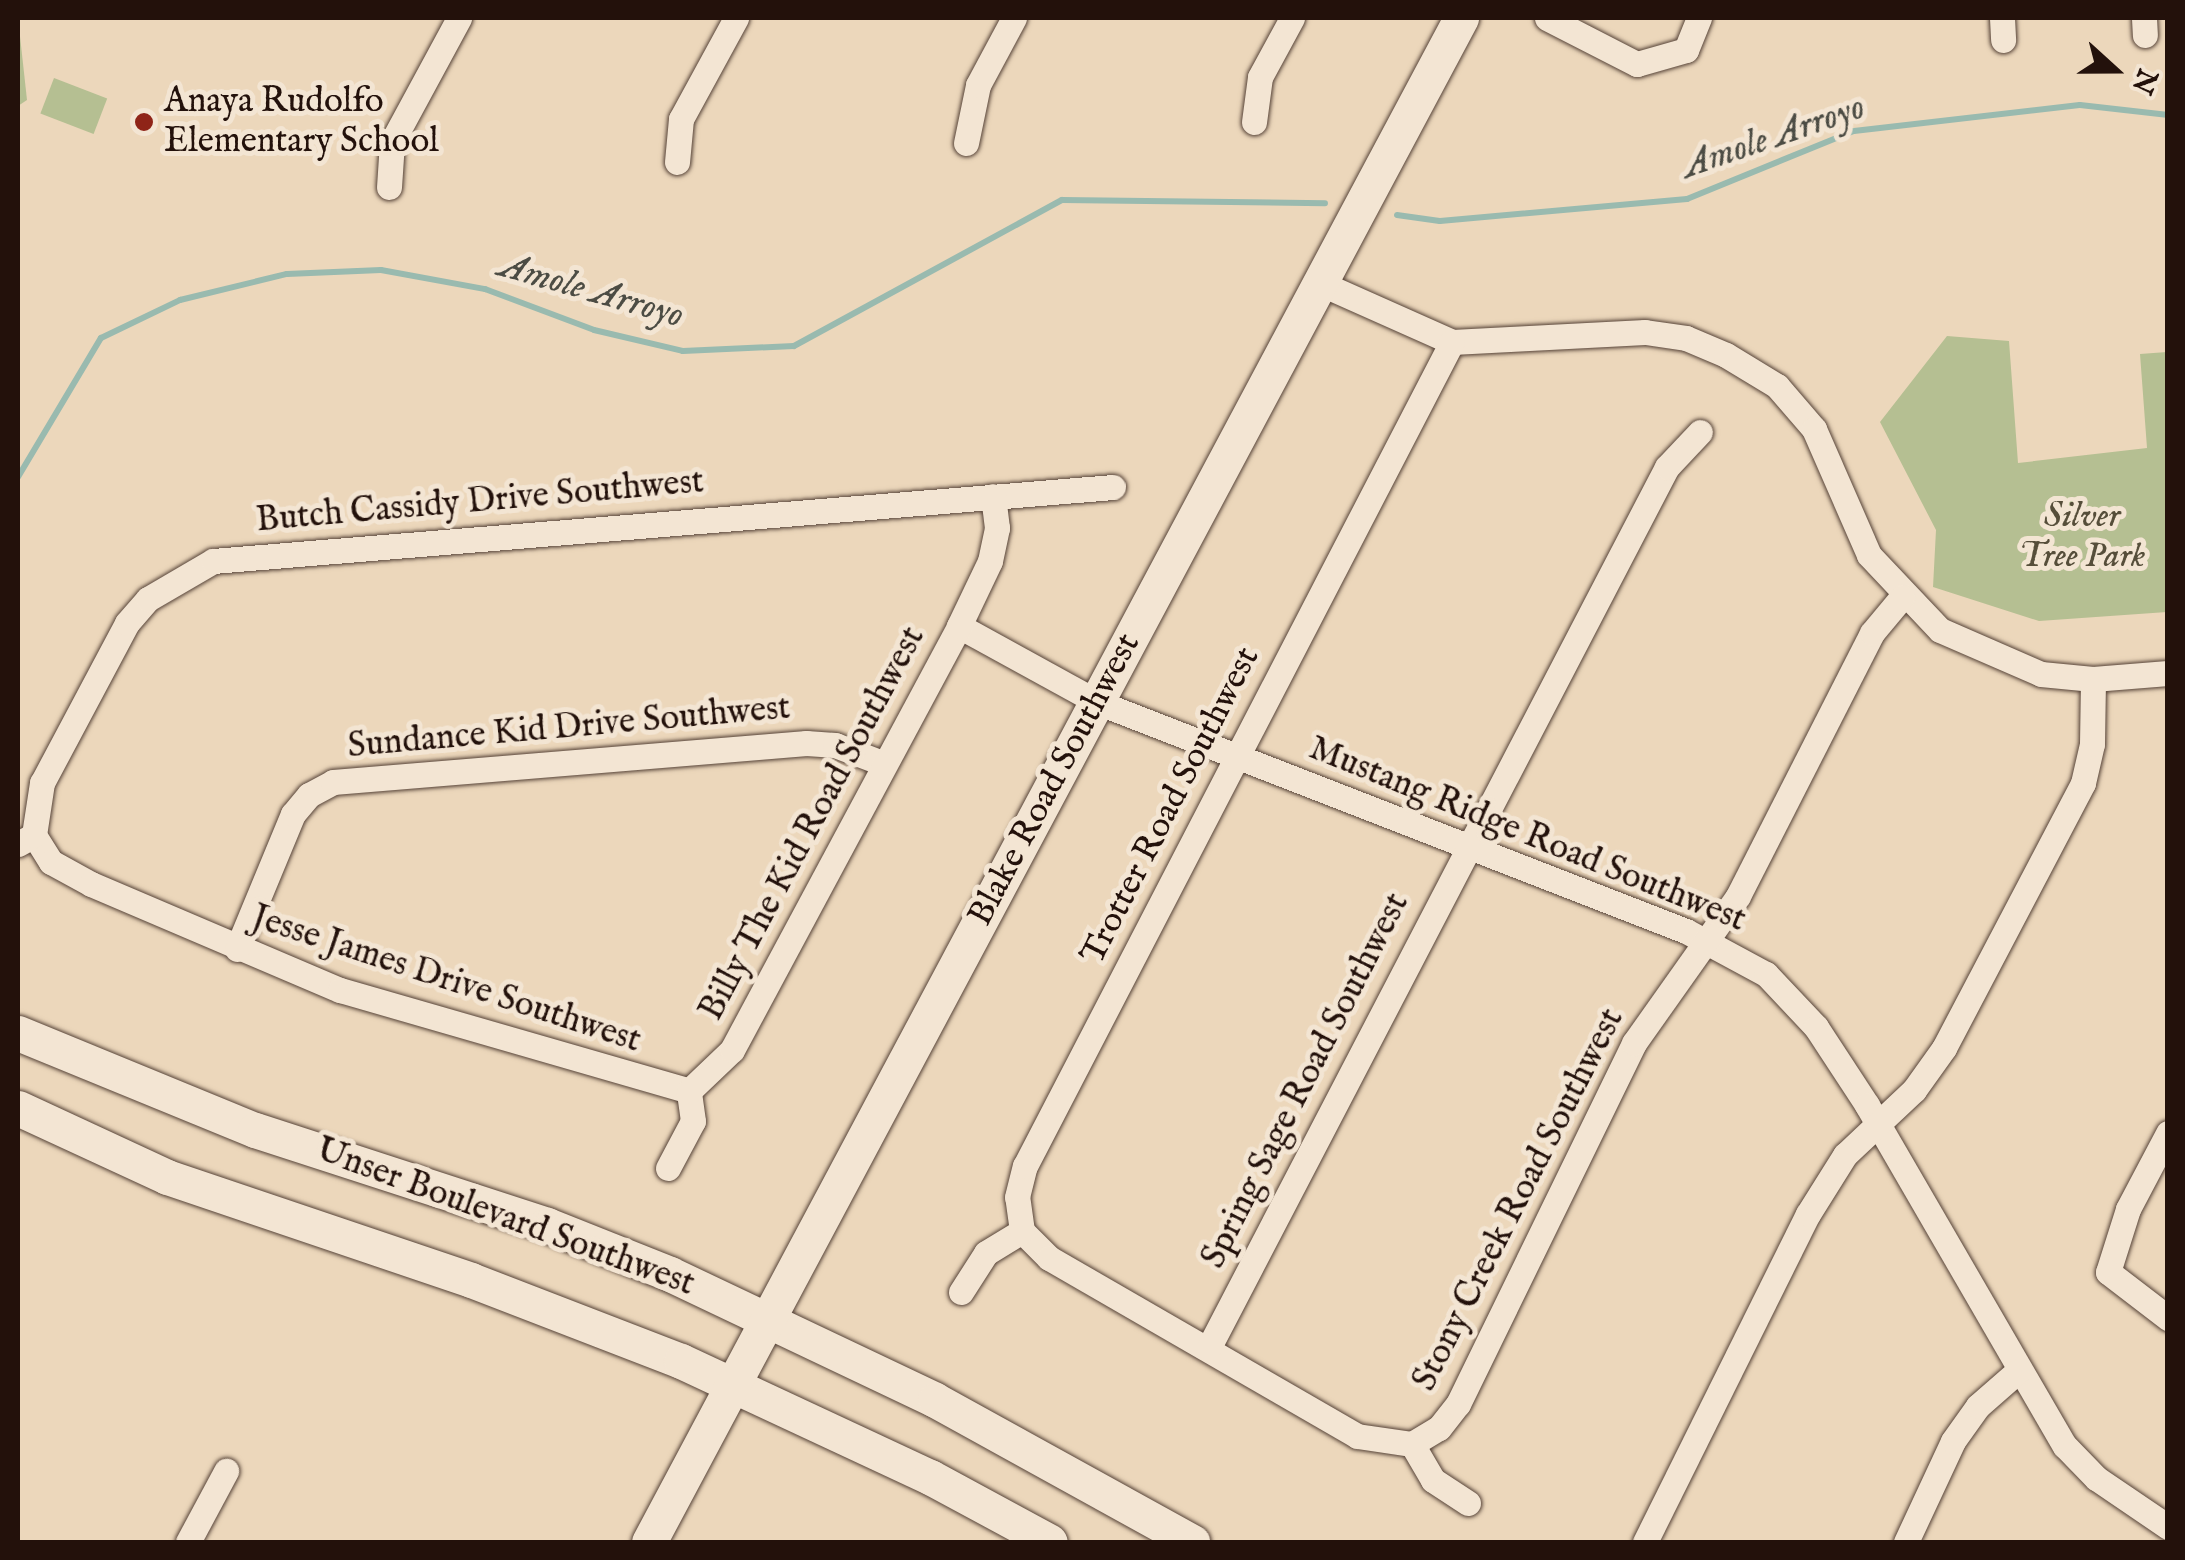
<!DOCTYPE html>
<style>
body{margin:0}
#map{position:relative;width:2185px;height:1560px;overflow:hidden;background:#ecd7bb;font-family:"IM FELL English",serif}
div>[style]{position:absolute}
.green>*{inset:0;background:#b5bf92;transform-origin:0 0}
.stream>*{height:6px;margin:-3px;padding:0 3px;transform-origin:3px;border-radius:3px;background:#99baaf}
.roads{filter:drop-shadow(0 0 2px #554237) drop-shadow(0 0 2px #554237)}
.street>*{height:25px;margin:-12.5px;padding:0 12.5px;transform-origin:12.5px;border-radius:12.5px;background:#f3e5d3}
.secondary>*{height:35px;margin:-17.5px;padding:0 17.5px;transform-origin:17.5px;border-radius:17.5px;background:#f3e5d3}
.dots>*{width:28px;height:28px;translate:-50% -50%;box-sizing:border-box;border:5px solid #f3e5d3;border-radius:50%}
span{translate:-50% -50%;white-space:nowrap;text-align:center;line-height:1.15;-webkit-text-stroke:10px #f3e5d3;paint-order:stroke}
.poi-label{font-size:35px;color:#23110b}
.left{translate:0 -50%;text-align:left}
.street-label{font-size:35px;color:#23110b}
.park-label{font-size:35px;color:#564e3a;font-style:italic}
.water-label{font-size:38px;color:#4c4c44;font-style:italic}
.frame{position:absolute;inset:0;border:20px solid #23110b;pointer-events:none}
.north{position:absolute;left:2065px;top:20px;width:100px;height:100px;-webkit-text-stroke:8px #f3e5d3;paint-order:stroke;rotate:111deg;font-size:28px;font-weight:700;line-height:40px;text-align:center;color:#23110b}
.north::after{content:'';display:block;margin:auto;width:35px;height:45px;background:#23110b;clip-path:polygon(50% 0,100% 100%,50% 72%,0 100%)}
</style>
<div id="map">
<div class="green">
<i style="clip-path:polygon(18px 18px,27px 100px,18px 106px)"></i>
<i style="left:54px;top:78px;width:57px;height:38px;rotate:21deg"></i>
<i style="clip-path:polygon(1947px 336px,2009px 341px,2018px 463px,2147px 448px,2140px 354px,2167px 352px,2167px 612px,2039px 621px,1933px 587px,1936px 530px,1880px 422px)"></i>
</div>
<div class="stream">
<i style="left:1397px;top:215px;width:43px;rotate:7.9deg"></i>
<i style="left:1440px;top:221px;width:248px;rotate:-5.1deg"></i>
<i style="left:1687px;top:199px;width:180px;rotate:-22.2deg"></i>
<i style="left:1854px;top:131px;width:227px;rotate:-6.6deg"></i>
<i style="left:2080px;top:105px;width:89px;rotate:6.5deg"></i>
<i style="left:18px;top:477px;width:162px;rotate:-59.2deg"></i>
<i style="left:101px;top:338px;width:88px;rotate:-25.7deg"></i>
<i style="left:180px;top:300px;width:110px;rotate:-13.7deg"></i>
<i style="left:287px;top:274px;width:94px;rotate:-2.4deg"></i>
<i style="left:381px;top:270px;width:106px;rotate:10.4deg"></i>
<i style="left:485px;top:289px;width:116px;rotate:20.6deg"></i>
<i style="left:594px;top:330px;width:91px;rotate:13.3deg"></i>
<i style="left:683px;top:351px;width:111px;rotate:-2.6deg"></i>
<i style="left:794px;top:346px;width:305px;rotate:-28.6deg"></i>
<i style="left:1062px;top:200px;width:263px;rotate:0.7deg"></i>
</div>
<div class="roads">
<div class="street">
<i style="left:1547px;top:18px;width:101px;rotate:27.1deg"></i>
<i style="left:1637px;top:64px;width:51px;rotate:-15.9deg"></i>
<i style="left:1686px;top:50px;width:35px;rotate:-68deg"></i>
<i style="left:2002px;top:18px;width:22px;rotate:87deg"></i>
<i style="left:2144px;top:18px;width:17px;rotate:87deg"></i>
<i style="left:1254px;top:122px;width:45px;rotate:-82.4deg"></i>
<i style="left:1260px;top:77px;width:67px;rotate:-61.5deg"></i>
<i style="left:966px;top:143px;width:59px;rotate:-78.3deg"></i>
<i style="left:978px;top:85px;width:76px;rotate:-61.8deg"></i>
<i style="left:677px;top:162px;width:43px;rotate:-84.7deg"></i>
<i style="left:681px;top:119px;width:115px;rotate:-61.4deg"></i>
<i style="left:389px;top:187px;width:45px;rotate:-86.2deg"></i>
<i style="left:392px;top:142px;width:141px;rotate:-61.6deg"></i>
<i style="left:1322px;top:284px;width:142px;rotate:24deg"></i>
<i style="left:1452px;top:342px;width:193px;rotate:-3deg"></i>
<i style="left:1645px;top:332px;width:41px;rotate:8.3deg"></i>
<i style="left:1686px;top:338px;width:43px;rotate:23deg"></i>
<i style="left:1726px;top:355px;width:60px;rotate:31.3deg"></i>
<i style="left:1777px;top:386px;width:57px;rotate:49.3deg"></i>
<i style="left:1814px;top:429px;width:137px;rotate:66.4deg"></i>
<i style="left:1869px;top:555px;width:103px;rotate:46.6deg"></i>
<i style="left:1940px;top:630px;width:110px;rotate:23.5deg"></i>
<i style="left:2041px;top:674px;width:52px;rotate:5.5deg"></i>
<i style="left:2093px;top:679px;width:75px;rotate:-4.6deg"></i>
<i style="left:959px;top:626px;width:158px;rotate:28.8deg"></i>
<i style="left:1097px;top:702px;width:632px;rotate:21.25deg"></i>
<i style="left:1686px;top:931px;width:91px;rotate:28.3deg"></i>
<i style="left:1766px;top:974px;width:73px;rotate:46.7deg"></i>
<i style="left:1816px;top:1027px;width:93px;rotate:56.8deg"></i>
<i style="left:1867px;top:1105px;width:394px;rotate:59.9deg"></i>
<i style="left:2065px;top:1446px;width:45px;rotate:45.9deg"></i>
<i style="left:2096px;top:1478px;width:87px;rotate:34.2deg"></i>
<i style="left:34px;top:835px;width:32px;rotate:58deg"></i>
<i style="left:51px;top:862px;width:46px;rotate:28.8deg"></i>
<i style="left:91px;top:884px;width:271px;rotate:23.1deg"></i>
<i style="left:340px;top:990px;width:363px;rotate:16.1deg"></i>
<i style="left:18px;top:844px;width:18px;rotate:-29deg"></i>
<i style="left:34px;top:835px;width:53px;rotate:-81.3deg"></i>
<i style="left:42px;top:783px;width:181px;rotate:-62deg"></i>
<i style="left:127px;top:623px;width:32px;rotate:-49deg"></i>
<i style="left:148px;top:599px;width:75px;rotate:-30.3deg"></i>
<i style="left:213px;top:561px;width:903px;rotate:-4.7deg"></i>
<i style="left:237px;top:949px;width:146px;rotate:-67.5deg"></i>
<i style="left:293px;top:814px;width:25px;rotate:-50deg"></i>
<i style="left:309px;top:795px;width:27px;rotate:-28deg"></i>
<i style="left:333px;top:782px;width:475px;rotate:-4.7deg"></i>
<i style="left:806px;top:743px;width:29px;rotate:4deg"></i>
<i style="left:835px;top:745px;width:53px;rotate:20.8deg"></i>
<i style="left:2168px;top:1133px;width:86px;rotate:117.8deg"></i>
<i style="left:2128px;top:1209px;width:66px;rotate:107.6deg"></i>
<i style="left:2108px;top:1272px;width:76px;rotate:37.5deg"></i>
<i style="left:668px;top:1168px;width:53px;rotate:-62deg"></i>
<i style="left:693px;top:1121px;width:30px;rotate:-98deg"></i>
<i style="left:689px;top:1091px;width:59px;rotate:-43.6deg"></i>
<i style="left:732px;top:1050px;width:481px;rotate:-61.8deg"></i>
<i style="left:959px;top:626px;width:72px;rotate:-64.5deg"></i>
<i style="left:990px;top:561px;width:34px;rotate:-78deg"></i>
<i style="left:997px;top:528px;width:32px;rotate:-97deg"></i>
<i style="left:1022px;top:1231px;width:38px;rotate:45deg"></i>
<i style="left:1049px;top:1258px;width:356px;rotate:30deg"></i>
<i style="left:1357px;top:1436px;width:56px;rotate:8.3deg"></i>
<i style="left:961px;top:1292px;width:46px;rotate:-57.3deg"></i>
<i style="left:986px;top:1253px;width:42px;rotate:-31.4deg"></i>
<i style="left:1022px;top:1231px;width:34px;rotate:-98deg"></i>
<i style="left:1017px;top:1197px;width:32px;rotate:-76deg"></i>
<i style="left:1025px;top:1166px;width:928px;rotate:-62.61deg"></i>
<i style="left:1208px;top:1349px;width:994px;rotate:-62.51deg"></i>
<i style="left:1667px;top:467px;width:48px;rotate:-46.7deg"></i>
<i style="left:1468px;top:1503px;width:42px;rotate:-146.7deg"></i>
<i style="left:1433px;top:1480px;width:42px;rotate:-120.3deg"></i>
<i style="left:1412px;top:1444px;width:31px;rotate:-31deg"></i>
<i style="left:1439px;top:1428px;width:31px;rotate:-52deg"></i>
<i style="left:1458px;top:1404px;width:402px;rotate:-64deg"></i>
<i style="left:1634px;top:1043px;width:180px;rotate:-54.7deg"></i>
<i style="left:1738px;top:896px;width:295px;rotate:-63deg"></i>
<i style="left:1872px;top:633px;width:47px;rotate:-50.2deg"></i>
<i style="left:188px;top:1542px;width:81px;rotate:-61.8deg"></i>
<i style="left:1645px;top:1542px;width:366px;rotate:-63.6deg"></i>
<i style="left:1808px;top:1214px;width:70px;rotate:-57.9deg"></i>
<i style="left:1845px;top:1155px;width:95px;rotate:-43.3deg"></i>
<i style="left:1914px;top:1090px;width:52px;rotate:-54.5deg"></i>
<i style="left:1944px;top:1048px;width:299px;rotate:-62.3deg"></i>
<i style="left:2083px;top:783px;width:40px;rotate:-77deg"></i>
<i style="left:2092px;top:744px;width:65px;rotate:-89.1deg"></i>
<i style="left:1906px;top:1542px;width:111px;rotate:-65deg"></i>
<i style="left:1953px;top:1441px;width:43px;rotate:-54.5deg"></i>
<i style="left:1978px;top:1406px;width:53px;rotate:-41.2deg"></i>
</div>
<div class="secondary">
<i style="left:18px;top:1033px;width:256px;rotate:22.3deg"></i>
<i style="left:255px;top:1130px;width:307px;rotate:18deg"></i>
<i style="left:547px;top:1225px;width:132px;rotate:21.7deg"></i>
<i style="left:670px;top:1274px;width:293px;rotate:25.4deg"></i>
<i style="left:935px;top:1400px;width:294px;rotate:28.9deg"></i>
<i style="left:18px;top:1108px;width:164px;rotate:24.8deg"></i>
<i style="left:167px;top:1177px;width:321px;rotate:18.7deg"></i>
<i style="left:471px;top:1280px;width:225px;rotate:21.1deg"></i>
<i style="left:681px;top:1361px;width:275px;rotate:25deg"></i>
<i style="left:930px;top:1477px;width:136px;rotate:28.4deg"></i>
<i style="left:649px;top:1542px;width:1727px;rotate:-61.95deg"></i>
</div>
</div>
<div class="dots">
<i style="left:144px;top:122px;background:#8f2418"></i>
</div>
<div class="poi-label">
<span class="left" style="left:164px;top:122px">Anaya Rudolfo<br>Elementary School</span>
</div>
<div class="street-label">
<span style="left:480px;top:502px;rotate:-5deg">Butch Cassidy Drive Southwest</span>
<span style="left:569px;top:728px;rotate:-5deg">Sundance Kid Drive Southwest</span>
<span style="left:1055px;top:780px;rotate:-62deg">Blake Road Southwest</span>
<span style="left:1171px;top:806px;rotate:-63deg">Trotter Road Southwest</span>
<span style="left:813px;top:824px;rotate:-62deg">Billy The Kid Road Southwest</span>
<span style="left:1527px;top:835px;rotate:22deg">Mustang Ridge Road Southwest</span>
<span style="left:446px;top:980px;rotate:18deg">Jesse James Drive Southwest</span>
<span style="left:1306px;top:1081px;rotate:-63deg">Spring Sage Road Southwest</span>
<span style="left:1519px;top:1200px;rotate:-63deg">Stony Creek Road Southwest</span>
<span style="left:505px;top:1218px;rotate:20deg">Unser Boulevard Southwest</span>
</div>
<div class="park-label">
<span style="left:2082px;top:537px">Silver<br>Tree Park</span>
</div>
<div class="water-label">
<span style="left:1774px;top:138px;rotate:-19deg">Amole Arroyo</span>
<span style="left:591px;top:292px;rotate:16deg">Amole Arroyo</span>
</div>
<div class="frame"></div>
<div class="north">N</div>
</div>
